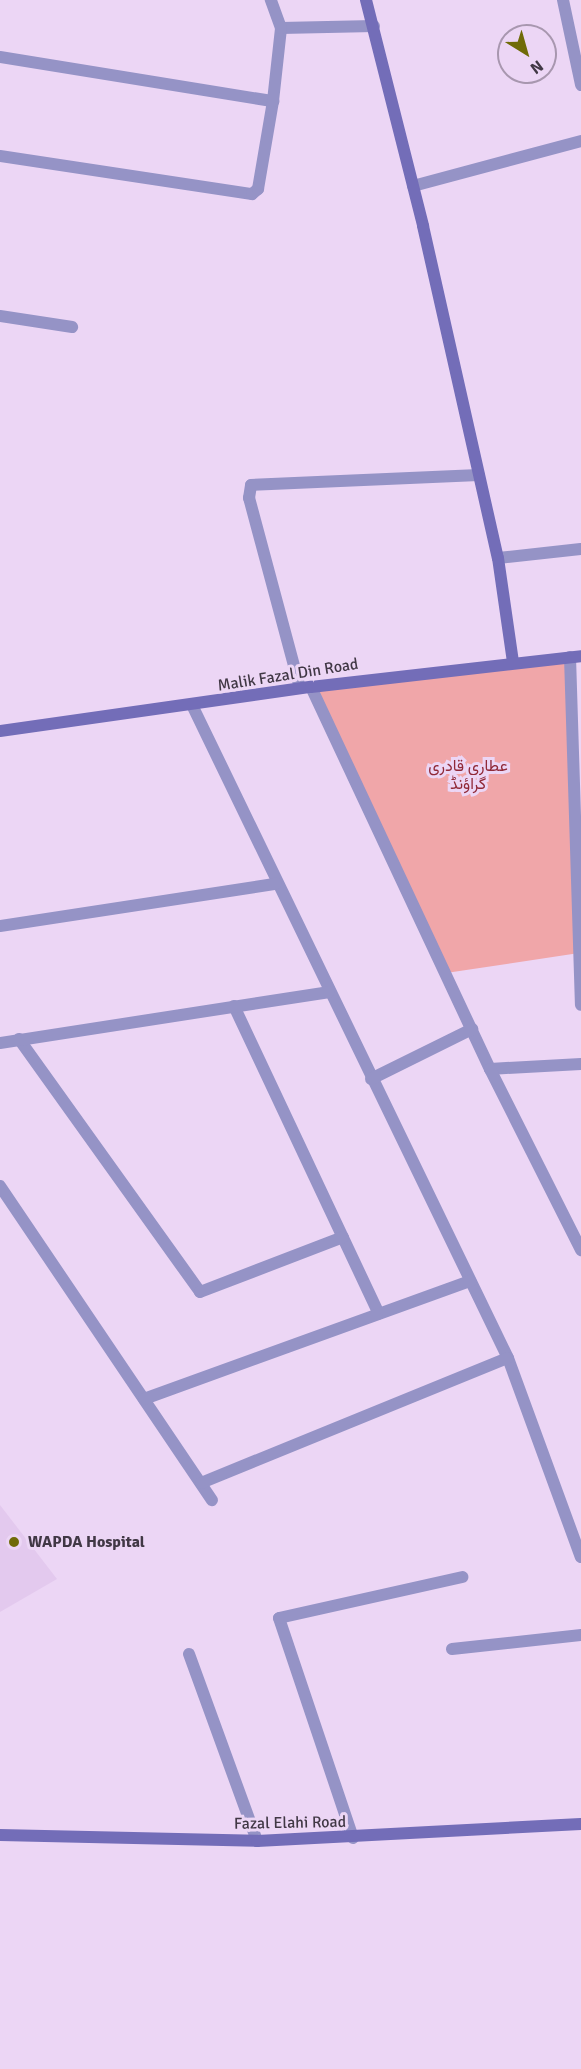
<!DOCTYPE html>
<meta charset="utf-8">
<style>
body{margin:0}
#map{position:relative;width:581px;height:2069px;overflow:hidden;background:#ecd6f5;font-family:Signika,Vazirmatn,sans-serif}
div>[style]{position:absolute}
.built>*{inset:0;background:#e3c9ee}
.green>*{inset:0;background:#f0a6a9}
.street>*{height:12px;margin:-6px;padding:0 6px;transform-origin:6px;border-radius:6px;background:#9593c6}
.secondary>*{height:12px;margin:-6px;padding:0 6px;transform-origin:6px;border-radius:6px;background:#736db8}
.dots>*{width:16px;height:16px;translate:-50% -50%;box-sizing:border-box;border:3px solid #ecd6f5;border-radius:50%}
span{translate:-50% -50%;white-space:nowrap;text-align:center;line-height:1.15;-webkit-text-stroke:6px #ecd6f5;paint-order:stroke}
.street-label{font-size:16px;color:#413845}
.park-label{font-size:16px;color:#902938}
.poi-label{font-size:16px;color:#413845;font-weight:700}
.left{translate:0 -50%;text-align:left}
.north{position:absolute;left:497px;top:24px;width:60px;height:60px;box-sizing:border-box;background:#ecd6f5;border:2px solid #a897af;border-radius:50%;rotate:143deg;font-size:16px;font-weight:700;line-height:24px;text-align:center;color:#413845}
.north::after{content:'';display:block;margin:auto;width:21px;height:27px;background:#706b08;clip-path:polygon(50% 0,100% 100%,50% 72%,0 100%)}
</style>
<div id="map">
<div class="built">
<i style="clip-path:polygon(0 1505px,57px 1579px,0 1612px)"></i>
</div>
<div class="green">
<i style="clip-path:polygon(570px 657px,579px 953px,446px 973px,311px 687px)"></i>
</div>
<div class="street">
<i style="left:563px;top:0;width:87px;rotate:78deg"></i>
<i style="left:281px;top:28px;width:93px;rotate:-1.2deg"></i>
<i style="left:0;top:57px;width:277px;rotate:9.2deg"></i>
<i style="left:0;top:156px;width:255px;rotate:8.6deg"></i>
<i style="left:252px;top:194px;width:8px;rotate:-40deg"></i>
<i style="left:258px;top:189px;width:89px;rotate:-80.3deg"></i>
<i style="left:273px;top:101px;width:73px;rotate:-83.7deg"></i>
<i style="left:281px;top:28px;width:30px;rotate:-110deg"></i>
<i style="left:413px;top:186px;width:174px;rotate:-15deg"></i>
<i style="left:0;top:316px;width:73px;rotate:8.7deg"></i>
<i style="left:498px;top:558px;width:83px;rotate:-6.2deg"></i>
<i style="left:570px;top:657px;width:348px;rotate:88.2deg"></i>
<i style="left:311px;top:687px;width:422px;rotate:64.9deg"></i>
<i style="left:300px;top:688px;width:197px;rotate:-105deg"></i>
<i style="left:249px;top:498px;width:13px;rotate:-81deg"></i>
<i style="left:251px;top:485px;width:228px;rotate:-2.5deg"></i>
<i style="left:193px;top:707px;width:723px;rotate:64.18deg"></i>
<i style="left:508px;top:1358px;width:212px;rotate:69.9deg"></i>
<i style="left:0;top:926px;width:279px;rotate:-8.7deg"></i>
<i style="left:234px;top:1006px;width:340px;rotate:64.8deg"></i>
<i style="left:19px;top:1039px;width:311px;rotate:54.4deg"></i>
<i style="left:200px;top:1292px;width:153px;rotate:-21deg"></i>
<i style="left:0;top:1043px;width:332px;rotate:-8.8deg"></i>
<i style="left:581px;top:1064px;width:91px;rotate:176.9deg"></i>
<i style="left:490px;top:1069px;width:203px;rotate:63.3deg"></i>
<i style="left:371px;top:1079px;width:113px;rotate:-26.3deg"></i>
<i style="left:0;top:1186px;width:379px;rotate:56deg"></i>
<i style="left:144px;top:1399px;width:347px;rotate:-19.9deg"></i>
<i style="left:201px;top:1483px;width:331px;rotate:-22.2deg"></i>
<i style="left:452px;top:1649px;width:130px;rotate:-6.2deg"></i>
<i style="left:189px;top:1654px;width:199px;rotate:70deg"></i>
<i style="left:353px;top:1838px;width:232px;rotate:-108.6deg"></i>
<i style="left:279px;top:1618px;width:188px;rotate:-12.6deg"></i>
</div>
<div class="secondary">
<i style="left:366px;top:0;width:233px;rotate:75.8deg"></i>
<i style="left:423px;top:226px;width:340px;rotate:77.3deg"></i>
<i style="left:498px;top:558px;width:105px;rotate:81.8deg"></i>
<i style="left:0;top:731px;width:314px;rotate:-8.1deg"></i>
<i style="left:311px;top:687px;width:272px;rotate:-6.5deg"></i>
<i style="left:0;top:1835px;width:257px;rotate:1.3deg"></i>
<i style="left:257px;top:1841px;width:324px;rotate:-3deg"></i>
</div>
<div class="dots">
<i style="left:14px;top:1542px;background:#706b08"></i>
</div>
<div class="street-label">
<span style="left:288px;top:675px;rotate:-9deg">Malik Fazal Din Road</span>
<span style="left:290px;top:1823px;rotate:-1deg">Fazal Elahi Road</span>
</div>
<div class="park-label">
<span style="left:468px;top:775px">عطاری قادری<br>گراؤنڈ</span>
</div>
<div class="poi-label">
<span class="left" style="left:28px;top:1542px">WAPDA Hospital</span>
</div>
<div class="north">N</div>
</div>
